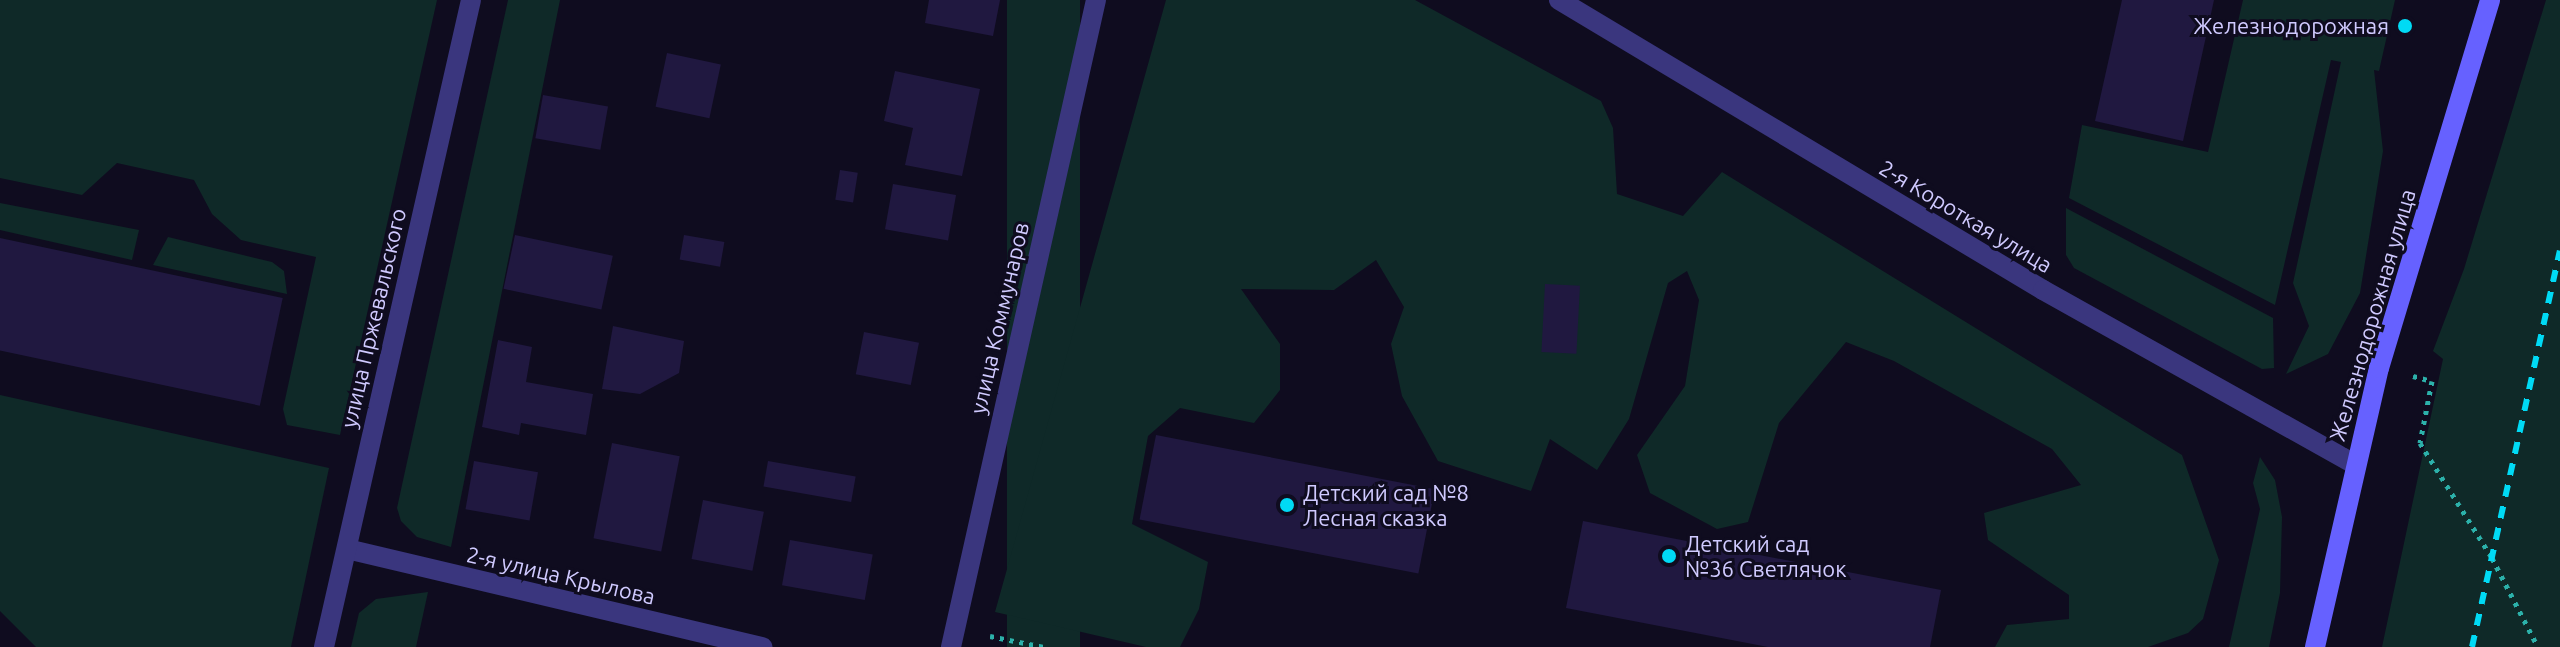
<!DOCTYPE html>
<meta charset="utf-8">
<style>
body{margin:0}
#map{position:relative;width:2560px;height:647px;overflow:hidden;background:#0f0c1f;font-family:Ubuntu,sans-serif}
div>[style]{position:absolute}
.green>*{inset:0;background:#0f2928;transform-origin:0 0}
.building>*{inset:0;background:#201840;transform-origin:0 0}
.path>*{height:5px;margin-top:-2.5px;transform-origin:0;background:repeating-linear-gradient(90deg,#2cb1aa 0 4px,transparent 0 10px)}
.minor>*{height:20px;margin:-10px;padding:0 10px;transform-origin:10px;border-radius:10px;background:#3a367e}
.tertiary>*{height:20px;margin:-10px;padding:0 10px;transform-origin:10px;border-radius:10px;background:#3a367e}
.secondary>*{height:20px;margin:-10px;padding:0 10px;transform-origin:10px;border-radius:10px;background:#6661ff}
.rail>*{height:6px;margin-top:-3px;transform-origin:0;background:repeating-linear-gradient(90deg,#00daf5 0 12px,transparent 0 22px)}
.dots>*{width:22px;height:22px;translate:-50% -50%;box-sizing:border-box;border:4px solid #0f0c1f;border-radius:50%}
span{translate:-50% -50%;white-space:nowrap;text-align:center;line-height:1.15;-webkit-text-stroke:6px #0f0c1f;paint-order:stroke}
.poi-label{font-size:22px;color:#d0caff}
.right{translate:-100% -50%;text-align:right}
.left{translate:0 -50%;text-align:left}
.street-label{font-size:22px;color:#d0caff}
</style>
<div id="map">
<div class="green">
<i style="clip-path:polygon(0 0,437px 0,340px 435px,287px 425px,283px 409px,316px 257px,241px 240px,212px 214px,194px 180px,117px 163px,82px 195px,0 178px)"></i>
<i style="clip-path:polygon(508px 0,560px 0,451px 547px,417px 537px,401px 521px,397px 508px)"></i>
<i style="left:1007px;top:0;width:73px;height:663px"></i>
<i style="clip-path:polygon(1166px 0,1415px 0,1601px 101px,1613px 128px,1617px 194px,1683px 216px,1722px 172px,2182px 455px,2219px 560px,2203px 619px,2188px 633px,2148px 647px,1995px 647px,2007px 625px,2069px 619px,2069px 595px,1988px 540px,1984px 513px,2081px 485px,2052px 449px,1894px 361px,1846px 342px,1779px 423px,1748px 522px,1717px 529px,1650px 493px,1637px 455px,1685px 386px,1699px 300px,1687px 271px,1668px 283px,1629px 419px,1597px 470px,1550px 439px,1531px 491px,1438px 461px,1402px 396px,1391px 344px,1404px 307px,1376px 260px,1334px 290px,1241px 289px,1280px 344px,1280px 390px,1254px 423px,1180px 408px,1148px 436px,1132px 524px,1208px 562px,1199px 609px,1180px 647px,1146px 647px,995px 612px)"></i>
<i style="clip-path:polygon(2243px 0,2395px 0,2379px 71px,2374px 70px,2383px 151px,2360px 293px,2328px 354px,2286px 374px,2309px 326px,2293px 283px,2341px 62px,2331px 60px,2275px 305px,2069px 198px,2082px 125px,2208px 152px)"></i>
<i style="clip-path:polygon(2546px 0,2560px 0,2560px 647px,2382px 647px,2443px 359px,2433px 351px,2464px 269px)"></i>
<i style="clip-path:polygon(0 203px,139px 230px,132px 260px,0 230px)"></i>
<i style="clip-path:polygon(2066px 208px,2273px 318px,2274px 368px,2262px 369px,2074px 268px,2066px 255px)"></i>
<i style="clip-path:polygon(168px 237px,272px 262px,284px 271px,287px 294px,153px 265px)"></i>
<i style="clip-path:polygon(0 395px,329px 468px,291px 647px,36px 647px,0 611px)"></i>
<i style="clip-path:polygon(2260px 457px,2275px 480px,2282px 517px,2280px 593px,2269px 647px,2229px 647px,2260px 509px,2253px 483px)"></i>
<i style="clip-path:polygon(428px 592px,416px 647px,351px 647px,359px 613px,376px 599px)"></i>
</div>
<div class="building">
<i style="clip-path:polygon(929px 0,1000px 0,993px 36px,925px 23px)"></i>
<i style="clip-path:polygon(2122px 0,2214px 0,2183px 141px,2095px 121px)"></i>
<i style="left:667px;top:53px;width:55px;height:55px;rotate:12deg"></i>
<i style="clip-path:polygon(895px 71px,980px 89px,962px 176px,905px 165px,913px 128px,884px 121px)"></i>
<i style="left:543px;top:95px;width:66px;height:44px;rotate:10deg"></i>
<i style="left:840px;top:170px;width:18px;height:30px;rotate:9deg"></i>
<i style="left:893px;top:184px;width:64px;height:46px;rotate:10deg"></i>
<i style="left:515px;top:235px;width:100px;height:55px;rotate:12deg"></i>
<i style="left:684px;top:235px;width:41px;height:25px;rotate:10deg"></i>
<i style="left:0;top:238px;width:289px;height:110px;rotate:12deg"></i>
<i style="left:1545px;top:284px;width:35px;height:68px;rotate:3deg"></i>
<i style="clip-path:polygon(613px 326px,684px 341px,679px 373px,640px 394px,602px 389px)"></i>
<i style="left:864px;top:332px;width:56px;height:43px;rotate:11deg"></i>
<i style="clip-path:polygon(498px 340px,532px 347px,526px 382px,593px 394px,586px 435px,521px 423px,519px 435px,482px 427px)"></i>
<i style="left:1156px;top:435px;width:284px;height:86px;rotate:11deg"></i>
<i style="left:612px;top:443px;width:69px;height:97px;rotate:11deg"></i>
<i style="left:474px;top:461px;width:65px;height:49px;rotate:10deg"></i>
<i style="left:768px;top:461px;width:89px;height:26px;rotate:10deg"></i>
<i style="left:703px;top:500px;width:62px;height:60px;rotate:11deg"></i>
<i style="clip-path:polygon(1583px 521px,1941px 590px,1930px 647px,1768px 647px,1566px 608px)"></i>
<i style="left:790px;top:540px;width:84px;height:46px;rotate:10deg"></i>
</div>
<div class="path">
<i style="left:2413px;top:376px;width:20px;rotate:15deg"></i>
<i style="left:2432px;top:381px;width:63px;rotate:101deg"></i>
<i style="left:2420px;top:443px;width:136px;rotate:57.9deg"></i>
<i style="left:2492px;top:558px;width:100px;rotate:62.7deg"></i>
<i style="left:990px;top:636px;width:55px;rotate:11.5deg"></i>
</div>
<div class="minor">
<i style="left:347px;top:549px;width:427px;rotate:13.3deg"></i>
<i style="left:324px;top:647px;width:663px;rotate:-77.2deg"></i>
<i style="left:951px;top:647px;width:663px;rotate:-77.37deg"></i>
</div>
<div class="tertiary">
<i style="left:1559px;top:0;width:564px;rotate:30.93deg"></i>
<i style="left:2043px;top:290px;width:356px;rotate:29.2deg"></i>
</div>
<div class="secondary">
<i style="left:2315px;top:647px;width:286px;rotate:-77.1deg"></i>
<i style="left:2379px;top:368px;width:384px;rotate:-73.2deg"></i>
</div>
<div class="rail">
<i style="left:2472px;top:647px;width:406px;rotate:-77.5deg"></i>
</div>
<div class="dots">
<i style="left:2405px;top:26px;background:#00daf5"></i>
<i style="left:1287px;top:505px;background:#00daf5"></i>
<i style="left:1669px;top:556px;background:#00daf5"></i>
</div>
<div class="poi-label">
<span class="right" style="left:2389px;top:26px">Железнодорожная</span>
<span class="left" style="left:1303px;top:505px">Детский сад №8<br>Лесная сказка</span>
<span class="left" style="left:1685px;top:556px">Детский сад<br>№36 Светлячок</span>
</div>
<div class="street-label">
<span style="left:1966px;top:216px;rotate:31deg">2-я Короткая улица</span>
<span style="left:2372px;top:315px;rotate:-74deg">Железнодорожная улица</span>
<span style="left:373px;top:318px;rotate:-77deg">улица Пржевальского</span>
<span style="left:999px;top:318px;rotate:-77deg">улица Коммунаров</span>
<span style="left:561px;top:575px;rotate:13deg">2-я улица Крылова</span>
</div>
</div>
